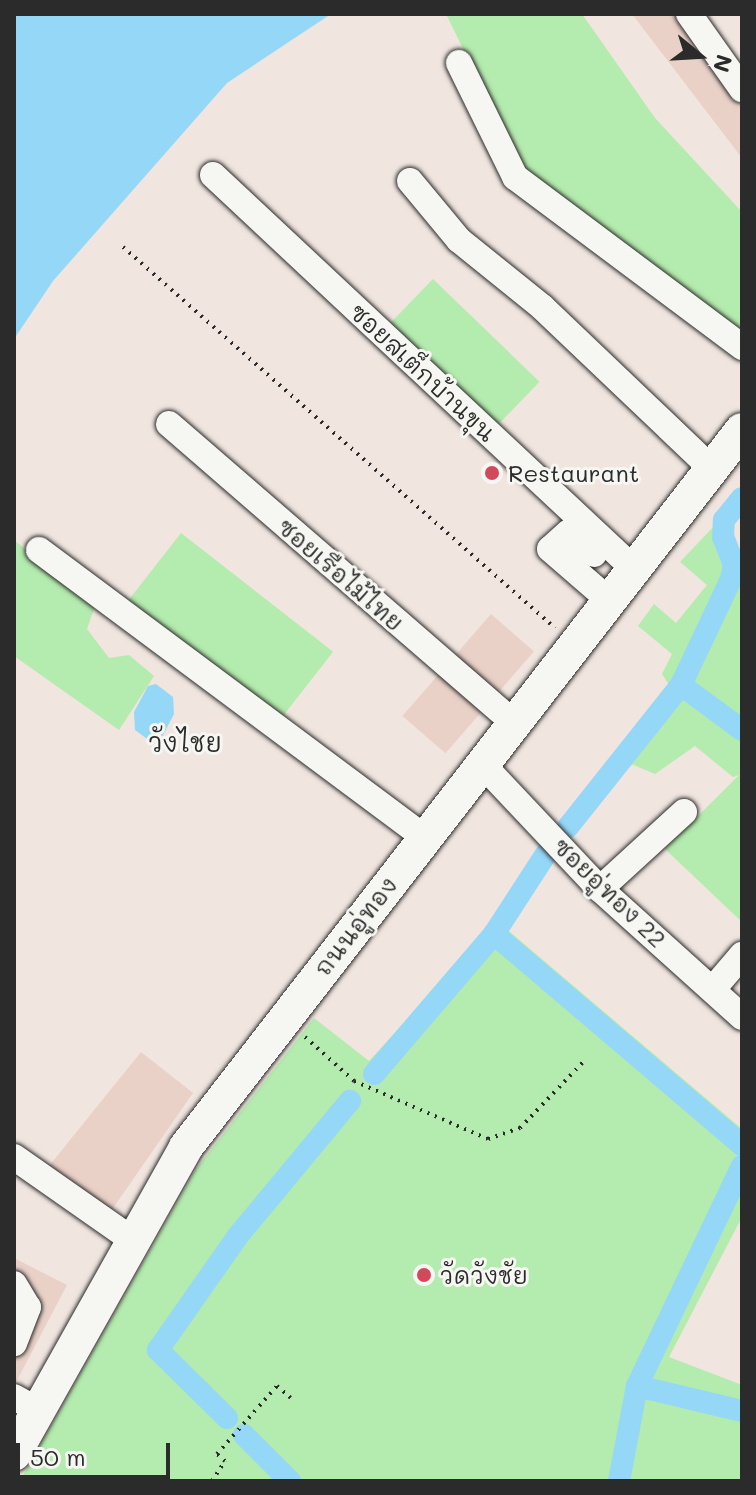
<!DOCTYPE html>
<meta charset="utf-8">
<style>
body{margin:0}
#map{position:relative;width:756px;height:1495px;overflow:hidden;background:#f0e5df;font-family:Mali,"Playpen Sans Thai",sans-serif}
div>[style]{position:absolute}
.built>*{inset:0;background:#e9d1c8;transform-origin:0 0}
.green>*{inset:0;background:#b4ebae;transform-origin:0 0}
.water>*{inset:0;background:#95d7f7}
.canal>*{height:22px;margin:-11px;padding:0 11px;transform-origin:11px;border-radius:11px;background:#95d7f7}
.path>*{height:4px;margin-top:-2px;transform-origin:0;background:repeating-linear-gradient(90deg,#2b2b2b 0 2px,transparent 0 8px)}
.roads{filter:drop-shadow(0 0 2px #2b2b2b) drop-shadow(0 0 2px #2b2b2b)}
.minor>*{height:26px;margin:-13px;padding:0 13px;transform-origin:13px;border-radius:13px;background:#f6f6f2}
.major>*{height:34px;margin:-17px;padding:0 17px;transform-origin:17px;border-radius:17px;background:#f6f6f2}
.dots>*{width:22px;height:22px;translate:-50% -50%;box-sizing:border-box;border:4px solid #f6f6f2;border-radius:50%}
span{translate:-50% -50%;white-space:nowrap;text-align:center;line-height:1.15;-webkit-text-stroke:6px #f6f6f2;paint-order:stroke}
.street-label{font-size:24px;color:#2b2b2b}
.poi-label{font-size:24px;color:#2b2b2b}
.left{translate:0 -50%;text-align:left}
.neighbourhood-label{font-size:26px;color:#2b2b2b}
.frame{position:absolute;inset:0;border:16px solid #2b2b2b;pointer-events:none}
.north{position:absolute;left:660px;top:16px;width:80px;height:80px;-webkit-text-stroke:6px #f6f6f2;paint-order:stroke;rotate:108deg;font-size:22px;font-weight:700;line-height:32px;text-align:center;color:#2b2b2b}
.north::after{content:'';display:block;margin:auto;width:28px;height:36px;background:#2b2b2b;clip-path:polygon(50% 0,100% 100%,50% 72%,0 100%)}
.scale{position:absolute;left:16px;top:1443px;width:154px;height:36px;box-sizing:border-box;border:4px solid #2b2b2b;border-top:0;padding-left:10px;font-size:24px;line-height:28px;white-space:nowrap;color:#2b2b2b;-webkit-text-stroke:6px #f6f6f2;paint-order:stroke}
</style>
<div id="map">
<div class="built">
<i style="clip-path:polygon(632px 14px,700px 14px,742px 76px,742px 158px)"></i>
<i style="left:491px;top:614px;width:57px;height:135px;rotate:41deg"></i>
<i style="clip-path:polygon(141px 1052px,193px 1093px,111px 1211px,49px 1166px)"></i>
<i style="clip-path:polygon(14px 1258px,67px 1285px,14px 1386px)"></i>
</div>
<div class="green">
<i style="clip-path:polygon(446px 14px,582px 14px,655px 118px,742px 212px,742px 335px,523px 170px)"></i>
<i style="left:433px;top:279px;width:148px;height:72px;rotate:44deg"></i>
<i style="clip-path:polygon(716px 524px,742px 551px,742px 922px,665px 849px,739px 775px,733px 777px,695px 746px,655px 774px,631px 764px,671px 688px,662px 674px,672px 654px,638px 626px,654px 604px,676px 623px,707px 585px,680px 562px)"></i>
<i style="left:181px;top:533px;width:193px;height:92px;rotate:38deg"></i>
<i style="clip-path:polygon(14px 540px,95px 606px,87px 629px,109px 658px,129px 655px,154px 676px,119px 730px,14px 656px)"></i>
<i style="clip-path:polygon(497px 921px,742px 1129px,742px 1217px,669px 1357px,742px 1385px,742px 1481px,20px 1481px,196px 1169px,314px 1018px,369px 1061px)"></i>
</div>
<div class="water">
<i style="clip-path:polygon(14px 14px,331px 14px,227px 83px,53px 281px,14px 339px)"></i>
<i style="clip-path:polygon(156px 684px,173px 697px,174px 714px,161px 739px,150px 741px,135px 730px,134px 712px,148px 686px)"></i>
</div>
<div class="canal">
<i style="left:681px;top:685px;width:76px;rotate:36.4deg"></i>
<i style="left:568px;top:827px;width:181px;rotate:-51.5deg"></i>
<i style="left:681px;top:685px;width:117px;rotate:-64.7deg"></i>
<i style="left:731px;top:579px;width:14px;rotate:-78deg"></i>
<i style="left:734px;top:565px;width:30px;rotate:-111deg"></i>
<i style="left:723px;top:537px;width:17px;rotate:-87deg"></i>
<i style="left:724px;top:520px;width:28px;rotate:-51deg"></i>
<i style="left:494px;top:934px;width:326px;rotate:40.4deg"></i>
<i style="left:374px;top:1074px;width:184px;rotate:-49.4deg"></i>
<i style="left:494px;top:934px;width:95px;rotate:-57deg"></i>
<i style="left:637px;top:1386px;width:108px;rotate:13.4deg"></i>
<i style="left:227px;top:1418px;width:97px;rotate:-135.4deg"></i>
<i style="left:158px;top:1350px;width:138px;rotate:-55deg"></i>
<i style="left:237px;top:1237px;width:177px;rotate:-50.3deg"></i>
<i style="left:244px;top:1435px;width:65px;rotate:45deg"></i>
<i style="left:619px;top:1481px;width:97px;rotate:-79.3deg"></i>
<i style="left:637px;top:1386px;width:244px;rotate:-64.5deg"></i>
</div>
<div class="path">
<i style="left:123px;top:247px;width:576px;rotate:41.41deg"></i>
<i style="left:305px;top:1037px;width:66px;rotate:41.9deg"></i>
<i style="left:354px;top:1081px;width:146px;rotate:23.4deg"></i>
<i style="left:488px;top:1139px;width:34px;rotate:-19deg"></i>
<i style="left:520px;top:1128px;width:95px;rotate:-46.3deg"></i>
<i style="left:212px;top:1481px;width:24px;rotate:-57deg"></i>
<i style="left:225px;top:1461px;width:11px;rotate:-139deg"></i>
<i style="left:217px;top:1454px;width:91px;rotate:-48.6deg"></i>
<i style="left:277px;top:1386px;width:18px;rotate:41deg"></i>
</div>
<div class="roads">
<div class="minor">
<i style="left:689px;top:14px;width:92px;rotate:54.8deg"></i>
<i style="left:459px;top:63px;width:127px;rotate:63.8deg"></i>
<i style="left:515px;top:177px;width:284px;rotate:36.8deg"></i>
<i style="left:213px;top:175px;width:577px;rotate:43.1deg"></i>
<i style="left:410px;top:181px;width:77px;rotate:50.3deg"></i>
<i style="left:459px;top:240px;width:107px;rotate:38.9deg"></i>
<i style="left:542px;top:307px;width:235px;rotate:43.6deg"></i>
<i style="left:169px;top:424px;width:457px;rotate:40.9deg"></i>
<i style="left:39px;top:550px;width:480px;rotate:36.7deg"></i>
<i style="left:594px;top:554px;width:33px;rotate:-139deg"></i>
<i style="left:569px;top:532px;width:25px;rotate:138deg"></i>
<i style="left:550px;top:549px;width:79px;rotate:40.9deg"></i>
<i style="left:482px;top:764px;width:172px;rotate:46.7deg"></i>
<i style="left:600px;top:889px;width:191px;rotate:42deg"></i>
<i style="left:600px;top:889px;width:114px;rotate:-42.5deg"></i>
<i style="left:713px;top:989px;width:45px;rotate:-49.5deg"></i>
<i style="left:14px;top:1157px;width:143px;rotate:35deg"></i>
<i style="left:14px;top:1284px;width:27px;rotate:59deg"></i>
<i style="left:28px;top:1307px;width:39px;rotate:111deg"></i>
<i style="left:14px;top:1397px;width:26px;rotate:29deg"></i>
</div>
<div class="major">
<i style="left:14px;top:1454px;width:352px;rotate:-60.7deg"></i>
<i style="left:186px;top:1147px;width:907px;rotate:-52.21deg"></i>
</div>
</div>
<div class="dots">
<i style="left:492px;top:473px;background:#d1495b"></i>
<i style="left:424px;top:1275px;background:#d1495b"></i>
</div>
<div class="street-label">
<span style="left:423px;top:372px;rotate:43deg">ซอยสเต็กบ้านขุน</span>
<span style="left:341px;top:574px;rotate:41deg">ซอยเรือไม้ไทย</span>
<span style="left:610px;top:892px;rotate:44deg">ซอยอู่ทอง 22</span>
<span style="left:355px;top:926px;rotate:-52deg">ถนนอู่ทอง</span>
</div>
<div class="poi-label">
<span class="left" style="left:508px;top:473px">Restaurant</span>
<span class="left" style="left:440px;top:1275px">วัดวังชัย</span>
</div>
<div class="neighbourhood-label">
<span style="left:185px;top:743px">วังไชย</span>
</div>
<div class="frame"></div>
<div class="north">N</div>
<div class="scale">50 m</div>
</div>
